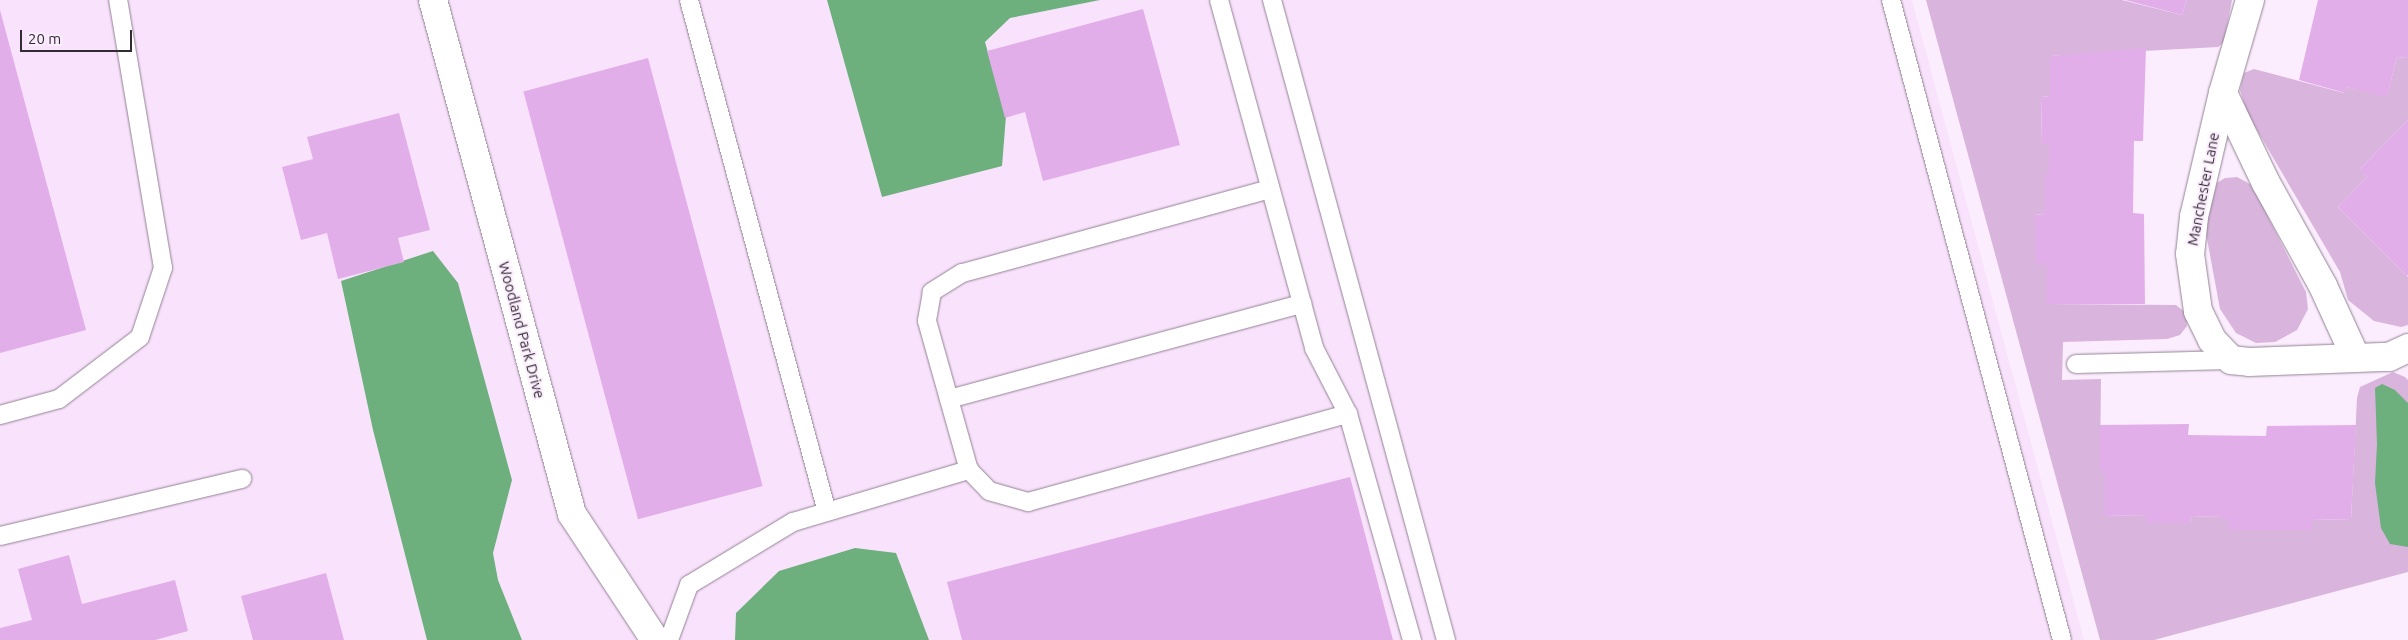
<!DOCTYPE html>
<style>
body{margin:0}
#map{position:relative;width:2408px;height:640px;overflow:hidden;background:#fbedfd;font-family:Ubuntu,sans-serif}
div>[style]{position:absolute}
.built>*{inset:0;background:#f9e2fc}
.green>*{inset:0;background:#d9b5dd}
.water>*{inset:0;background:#6daf7d}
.building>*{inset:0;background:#e2aee9;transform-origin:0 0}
.roads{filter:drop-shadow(0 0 1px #928294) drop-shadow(0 0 1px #928294)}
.service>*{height:18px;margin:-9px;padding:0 9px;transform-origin:9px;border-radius:9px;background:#fff}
.minor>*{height:28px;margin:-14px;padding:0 14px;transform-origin:14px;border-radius:14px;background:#fff}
span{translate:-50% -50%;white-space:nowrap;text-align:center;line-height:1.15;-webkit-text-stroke:4px #fbedfd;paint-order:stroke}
.street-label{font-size:15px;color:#322b33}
.scale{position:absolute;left:20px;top:30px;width:112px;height:22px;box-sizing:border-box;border:2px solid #322b33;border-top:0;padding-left:6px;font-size:15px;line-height:18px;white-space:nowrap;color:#322b33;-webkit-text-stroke:4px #fbedfd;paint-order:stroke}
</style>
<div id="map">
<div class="built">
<i style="clip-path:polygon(0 0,827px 0,882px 197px,1006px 116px,985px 43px,1010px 18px,1100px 0,1912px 0,2084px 640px,929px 640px,896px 553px,736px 613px,735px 640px,522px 640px,498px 580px,493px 552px,512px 480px,433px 251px,341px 281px,373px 430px,427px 640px,0 640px)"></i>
</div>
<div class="green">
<i style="clip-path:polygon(1926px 0,2122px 0,2182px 15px,2187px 0,2232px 0,2224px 42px,2218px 47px,2050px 56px,2050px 96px,2041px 97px,2042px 144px,2049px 144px,2049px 173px,2044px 215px,2035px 214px,2047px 264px,2047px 304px,2176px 305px,2186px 313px,2187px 326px,2180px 335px,2167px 339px,2063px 342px,2062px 380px,2101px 379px,2100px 471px,2105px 471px,2105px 516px,2146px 515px,2147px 523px,2190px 523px,2191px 516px,2223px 517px,2223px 520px,2229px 520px,2229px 530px,2311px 530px,2312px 520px,2351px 519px,2357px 398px,2360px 387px,2393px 372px,2405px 377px,2408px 380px,2408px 572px,2154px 640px,2100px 640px)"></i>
<i style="clip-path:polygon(2397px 57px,2408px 58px,2408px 120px,2360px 169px,2367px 177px,2338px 207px,2408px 277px,2408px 325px,2401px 327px,2374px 321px,2348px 300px,2340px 272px,2247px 113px,2240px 90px,2244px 73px,2254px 69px,2344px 93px,2346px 87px,2387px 96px)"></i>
<i style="clip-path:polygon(2237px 177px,2250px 184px,2262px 205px,2306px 292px,2308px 309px,2297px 330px,2275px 342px,2256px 343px,2236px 333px,2220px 309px,2205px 228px,2217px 183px,2225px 178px)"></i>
</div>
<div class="water">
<i style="clip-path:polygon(827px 0,1100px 0,1010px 18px,985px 42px,1006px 116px,1002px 166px,882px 197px)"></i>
<i style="clip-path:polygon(433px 251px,458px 283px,512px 480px,493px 553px,498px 580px,522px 640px,427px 640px,373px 430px,341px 281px)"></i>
<i style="clip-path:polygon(2382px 384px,2395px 390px,2408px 403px,2408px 547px,2390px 544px,2381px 528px,2375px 483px,2377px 444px,2375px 388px)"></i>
<i style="clip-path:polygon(855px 548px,896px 553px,929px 640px,735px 640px,736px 613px,779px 571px)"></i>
</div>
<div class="building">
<i style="clip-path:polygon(2125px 0,2187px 0,2182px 15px)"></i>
<i style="clip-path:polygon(2318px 0,2408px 0,2408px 58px,2397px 57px,2387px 97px,2346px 87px,2345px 93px,2299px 80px)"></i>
<i style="clip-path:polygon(1143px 9px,1180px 145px,1043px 181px,1025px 112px,1005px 118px,987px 51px)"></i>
<i style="clip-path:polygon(0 10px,86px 330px,0 353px)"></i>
<i style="clip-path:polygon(2146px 48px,2143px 141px,2134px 141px,2133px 213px,2144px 214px,2145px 304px,2047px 304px,2047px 264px,2036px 264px,2035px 214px,2044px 215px,2045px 174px,2049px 173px,2049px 144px,2042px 144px,2041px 97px,2050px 96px,2050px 56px)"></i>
<i style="left:648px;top:58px;width:443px;height:129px;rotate:75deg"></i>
<i style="clip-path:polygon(399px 113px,430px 230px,398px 238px,404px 262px,338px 279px,327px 233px,301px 240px,282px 167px,313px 159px,307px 137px)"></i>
<i style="clip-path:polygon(2408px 120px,2408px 275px,2407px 276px,2338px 207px,2367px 177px,2359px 170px)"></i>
<i style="clip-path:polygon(2189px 424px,2188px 435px,2266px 436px,2267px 426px,2356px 425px,2351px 519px,2312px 520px,2312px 530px,2229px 530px,2229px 520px,2223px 520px,2223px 517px,2191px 516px,2190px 523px,2146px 523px,2146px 515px,2105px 516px,2105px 471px,2100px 472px,2100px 425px)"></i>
<i style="clip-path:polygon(1350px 477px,1393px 640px,962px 640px,947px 582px)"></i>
<i style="clip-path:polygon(69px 555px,82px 604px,175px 580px,188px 631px,155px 640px,0 640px,0 628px,32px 620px,18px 569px)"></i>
<i style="clip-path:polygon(326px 573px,344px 640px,253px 640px,241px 596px)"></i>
</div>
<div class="roads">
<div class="service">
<i style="left:689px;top:0;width:530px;rotate:74.92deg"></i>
<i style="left:1219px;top:0;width:361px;rotate:74.7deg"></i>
<i style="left:1314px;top:348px;width:74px;rotate:62.7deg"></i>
<i style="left:1348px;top:414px;width:235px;rotate:74.2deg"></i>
<i style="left:1272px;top:0;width:663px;rotate:74.79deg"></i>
<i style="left:1891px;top:0;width:662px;rotate:75.04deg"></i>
<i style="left:1270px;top:189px;width:319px;rotate:164.7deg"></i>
<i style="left:962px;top:273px;width:36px;rotate:148deg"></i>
<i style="left:932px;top:292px;width:29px;rotate:100deg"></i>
<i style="left:927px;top:321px;width:155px;rotate:74.3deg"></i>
<i style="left:969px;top:470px;width:29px;rotate:46deg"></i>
<i style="left:989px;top:491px;width:41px;rotate:15.8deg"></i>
<i style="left:1028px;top:502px;width:332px;rotate:-15.4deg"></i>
<i style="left:2076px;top:364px;width:155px;rotate:-1.5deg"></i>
<i style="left:949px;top:399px;width:366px;rotate:-15.1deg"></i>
<i style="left:0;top:415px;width:61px;rotate:-15.2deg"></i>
<i style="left:59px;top:399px;width:102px;rotate:-37.4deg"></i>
<i style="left:140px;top:337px;width:73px;rotate:-71.6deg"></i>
<i style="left:163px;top:268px;width:272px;rotate:-99.5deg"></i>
<i style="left:0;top:536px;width:249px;rotate:-13.3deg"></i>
<i style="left:669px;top:640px;width:59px;rotate:-70deg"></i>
<i style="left:689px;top:585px;width:122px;rotate:-31.2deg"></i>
<i style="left:793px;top:522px;width:184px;rotate:-16.5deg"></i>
</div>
<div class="minor">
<i style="left:433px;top:0;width:532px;rotate:74.87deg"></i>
<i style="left:572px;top:514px;width:151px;rotate:56.6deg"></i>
<i style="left:2250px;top:0;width:97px;rotate:106.2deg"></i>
<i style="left:2223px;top:93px;width:100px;rotate:64.5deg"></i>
<i style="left:2266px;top:183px;width:118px;rotate:61deg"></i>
<i style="left:2323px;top:286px;width:79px;rotate:65.4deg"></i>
<i style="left:2356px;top:358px;width:33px;rotate:-2deg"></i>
<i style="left:2389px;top:357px;width:21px;rotate:-25deg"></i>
<i style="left:2223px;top:93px;width:127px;rotate:103.2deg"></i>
<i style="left:2194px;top:217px;width:37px;rotate:96deg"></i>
<i style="left:2190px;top:254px;width:58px;rotate:82deg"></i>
<i style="left:2198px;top:311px;width:32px;rotate:64deg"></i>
<i style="left:2212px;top:340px;width:28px;rotate:46deg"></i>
<i style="left:2231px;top:360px;width:18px;rotate:6deg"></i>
<i style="left:2249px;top:362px;width:107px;rotate:-2.1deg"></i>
</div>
</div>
<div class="street-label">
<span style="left:2203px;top:189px;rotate:-79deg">Manchester Lane</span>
<span style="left:522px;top:330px;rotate:75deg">Woodland Park Drive</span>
</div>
<div class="scale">20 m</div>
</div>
